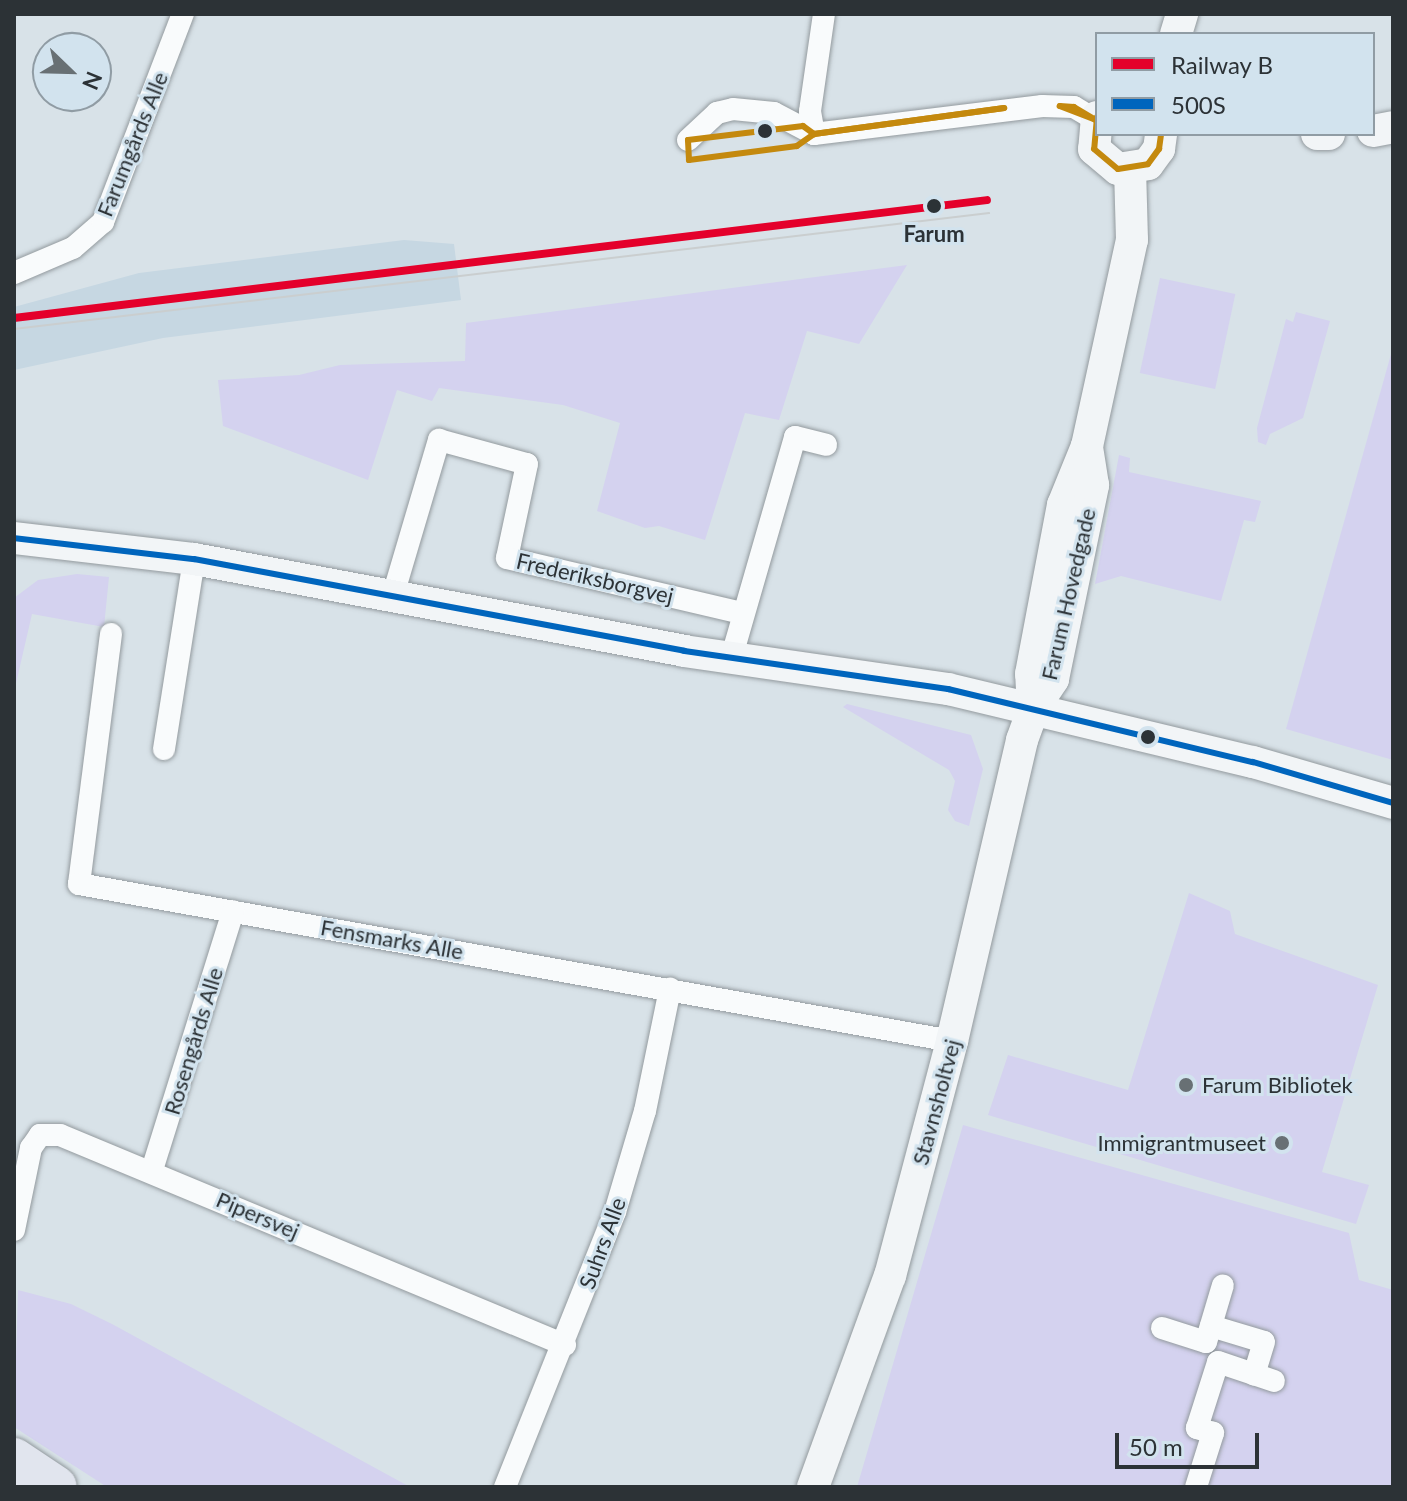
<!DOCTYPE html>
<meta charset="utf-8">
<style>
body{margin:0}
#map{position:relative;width:1407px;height:1501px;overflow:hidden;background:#d8e2e8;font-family:Lato,sans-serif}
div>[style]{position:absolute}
.built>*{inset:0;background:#c6d7e2}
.green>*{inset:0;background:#d4d2ef;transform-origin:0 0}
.roads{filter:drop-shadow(0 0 2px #939a9e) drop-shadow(0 0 2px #939a9e)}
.street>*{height:22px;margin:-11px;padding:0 11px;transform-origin:11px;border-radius:11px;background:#f9fbfc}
.secondary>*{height:32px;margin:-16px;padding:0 16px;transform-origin:16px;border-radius:16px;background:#f2f5f7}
.highway>*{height:42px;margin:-21px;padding:0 21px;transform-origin:21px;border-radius:21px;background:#e1e5ee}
.tram>*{height:2px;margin:-1px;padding:0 1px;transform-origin:1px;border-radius:1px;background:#cacecf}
.bus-1>*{height:6px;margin:-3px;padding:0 3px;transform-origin:3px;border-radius:3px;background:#0065bd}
.bus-2>*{height:6px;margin:-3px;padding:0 3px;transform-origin:3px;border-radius:3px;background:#c4890e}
.rail-1>*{height:8px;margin:-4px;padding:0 4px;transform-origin:4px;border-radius:4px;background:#e4002b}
.dots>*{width:22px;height:22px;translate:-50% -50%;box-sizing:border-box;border:4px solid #d2e3ee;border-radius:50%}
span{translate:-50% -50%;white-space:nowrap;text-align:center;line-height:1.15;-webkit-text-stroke:6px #d2e3ee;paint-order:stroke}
.street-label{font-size:22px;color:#2c3236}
.stop-label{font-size:22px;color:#2c3236;font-weight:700}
.poi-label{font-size:22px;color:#2c3236}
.left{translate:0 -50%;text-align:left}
.right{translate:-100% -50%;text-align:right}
.frame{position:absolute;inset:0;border:16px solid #2c3236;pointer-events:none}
.legend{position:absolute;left:1095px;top:32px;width:280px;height:104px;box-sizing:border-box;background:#d2e3ee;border:2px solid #909ca4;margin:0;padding:10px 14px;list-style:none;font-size:24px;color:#2c3236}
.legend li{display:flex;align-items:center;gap:16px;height:40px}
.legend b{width:40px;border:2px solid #909ca4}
.north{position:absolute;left:32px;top:32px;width:80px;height:80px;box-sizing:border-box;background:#d2e3ee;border:2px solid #909ca4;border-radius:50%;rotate:113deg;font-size:22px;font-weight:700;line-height:32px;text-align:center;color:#2c3236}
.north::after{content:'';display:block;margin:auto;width:28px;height:36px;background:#687074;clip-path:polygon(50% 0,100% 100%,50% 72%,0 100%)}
.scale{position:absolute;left:1115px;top:1433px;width:144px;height:36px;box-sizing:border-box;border:4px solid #2c3236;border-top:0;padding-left:10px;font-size:24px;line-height:28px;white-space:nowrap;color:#2c3236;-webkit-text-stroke:6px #d2e3ee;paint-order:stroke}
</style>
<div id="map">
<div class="built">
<i style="clip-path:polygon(404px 240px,454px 244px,461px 300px,163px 338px,14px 370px,14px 307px,139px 273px)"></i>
</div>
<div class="green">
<i style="clip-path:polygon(907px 265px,859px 344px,807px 331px,779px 420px,745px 413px,705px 540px,659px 526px,645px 528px,597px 511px,620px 423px,563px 405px,439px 388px,432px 401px,397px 390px,368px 480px,223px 426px,218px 380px,299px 375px,340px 365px,465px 361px,466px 323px)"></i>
<i style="left:1160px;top:278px;width:77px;height:97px;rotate:12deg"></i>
<i style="clip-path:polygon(1296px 312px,1330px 321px,1303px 418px,1270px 434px,1266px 445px,1258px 442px,1257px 428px,1286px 319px,1293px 322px)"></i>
<i style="clip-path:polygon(1393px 347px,1393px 760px,1286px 729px)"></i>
<i style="clip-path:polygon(1119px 455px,1130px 458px,1129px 472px,1261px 501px,1255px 522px,1244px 520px,1221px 601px,1121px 576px,1095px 584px)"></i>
<i style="clip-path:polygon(77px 574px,109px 577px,104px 627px,32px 614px,14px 692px,14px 598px,38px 580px)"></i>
<i style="clip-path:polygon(847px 704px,971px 735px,983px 769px,969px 826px,955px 821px,948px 810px,955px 781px,949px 770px,843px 707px)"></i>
<i style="clip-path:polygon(1189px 893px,1230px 911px,1235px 934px,1378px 985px,1322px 1172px,1369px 1185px,1356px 1224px,988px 1115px,1008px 1055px,1128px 1090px)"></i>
<i style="clip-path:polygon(963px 1125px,1349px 1233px,1359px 1280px,1393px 1290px,1393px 1487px,857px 1487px)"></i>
<i style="clip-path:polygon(18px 1290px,71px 1304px,112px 1324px,410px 1487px,107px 1487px,14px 1427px)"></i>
</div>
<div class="roads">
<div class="street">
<i style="left:814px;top:134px;width:23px;rotate:-100deg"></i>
<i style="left:810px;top:111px;width:98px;rotate:-81.8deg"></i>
<i style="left:688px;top:140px;width:40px;rotate:-43deg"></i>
<i style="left:717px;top:113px;width:16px;rotate:-14deg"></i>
<i style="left:733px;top:109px;width:41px;rotate:5.6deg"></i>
<i style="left:774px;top:113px;width:45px;rotate:27.7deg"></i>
<i style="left:814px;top:134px;width:230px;rotate:-7deg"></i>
<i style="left:1042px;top:106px;width:32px;rotate:2deg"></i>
<i style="left:1074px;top:107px;width:26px;rotate:31deg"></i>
<i style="left:14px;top:273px;width:64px;rotate:-23deg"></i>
<i style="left:73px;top:248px;width:40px;rotate:-41deg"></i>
<i style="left:103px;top:222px;width:223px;rotate:-69deg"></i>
<i style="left:393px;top:595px;width:162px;rotate:-73.5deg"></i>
<i style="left:439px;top:440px;width:91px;rotate:15.3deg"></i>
<i style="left:527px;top:464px;width:96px;rotate:102deg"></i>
<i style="left:507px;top:558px;width:241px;rotate:13.2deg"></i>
<i style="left:111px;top:634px;width:252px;rotate:97.3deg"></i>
<i style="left:79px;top:884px;width:887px;rotate:10.2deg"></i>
<i style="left:731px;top:659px;width:231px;rotate:-73.9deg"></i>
<i style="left:795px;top:437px;width:32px;rotate:14deg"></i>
<i style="left:164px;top:749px;width:192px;rotate:-81deg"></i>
<i style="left:152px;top:1170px;width:271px;rotate:-72.6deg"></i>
<i style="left:14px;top:1230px;width:84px;rotate:-78.3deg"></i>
<i style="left:31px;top:1148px;width:16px;rotate:-55deg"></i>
<i style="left:40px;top:1135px;width:20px"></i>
<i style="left:60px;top:1135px;width:547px;rotate:22.58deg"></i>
<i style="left:1211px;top:1326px;width:55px;rotate:16.8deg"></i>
<i style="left:1264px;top:1342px;width:34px;rotate:107deg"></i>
<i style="left:1162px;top:1328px;width:46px;rotate:17.7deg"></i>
<i style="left:1206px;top:1342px;width:59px;rotate:-73.4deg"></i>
<i style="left:505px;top:1487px;width:296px;rotate:-68.2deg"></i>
<i style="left:615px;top:1212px;width:105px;rotate:-73.5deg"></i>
<i style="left:645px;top:1111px;width:125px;rotate:-78.4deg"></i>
<i style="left:1196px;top:1487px;width:57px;rotate:-72.5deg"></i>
<i style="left:1213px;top:1433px;width:17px;rotate:-163deg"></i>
<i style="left:1197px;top:1428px;width:69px;rotate:-72.3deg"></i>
<i style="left:1218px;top:1362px;width:59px;rotate:18.7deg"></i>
</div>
<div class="secondary">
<i style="left:1176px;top:34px;width:21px;rotate:-73deg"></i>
<i style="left:1097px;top:117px;width:32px;rotate:95deg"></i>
<i style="left:1094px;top:149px;width:31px;rotate:40deg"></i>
<i style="left:1118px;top:169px;width:30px;rotate:-9deg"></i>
<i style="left:1148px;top:164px;width:19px;rotate:-54deg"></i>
<i style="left:1159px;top:149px;width:15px;rotate:-82deg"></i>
<i style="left:1373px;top:131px;width:20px;rotate:-11deg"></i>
<i style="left:1317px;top:134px;width:12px"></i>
<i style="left:14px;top:538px;width:181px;rotate:6.7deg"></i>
<i style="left:194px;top:559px;width:499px;rotate:10.6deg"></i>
<i style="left:684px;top:651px;width:267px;rotate:8.2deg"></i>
<i style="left:948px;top:689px;width:314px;rotate:13.5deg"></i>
<i style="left:1253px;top:762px;width:146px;rotate:16.3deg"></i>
<i style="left:1033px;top:709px;width:35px;rotate:-93deg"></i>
<i style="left:1031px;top:674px;width:172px;rotate:-79.3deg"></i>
<i style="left:1063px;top:505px;width:64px;rotate:-67.9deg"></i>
<i style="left:1087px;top:446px;width:211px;rotate:-77.7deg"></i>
<i style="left:1132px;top:240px;width:70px;rotate:-91.6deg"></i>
<i style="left:813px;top:1487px;width:225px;rotate:-70deg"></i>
<i style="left:890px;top:1276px;width:243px;rotate:-75.2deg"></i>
<i style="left:952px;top:1041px;width:309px;rotate:-76.9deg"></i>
<i style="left:1022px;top:740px;width:33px;rotate:-70deg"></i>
<i style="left:1033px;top:709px;width:36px;rotate:-56deg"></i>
<i style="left:1053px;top:679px;width:198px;rotate:-78.3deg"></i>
<i style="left:1093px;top:485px;width:39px;rotate:-99deg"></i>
</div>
<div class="highway">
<i style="left:14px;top:1459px;width:50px;rotate:33.7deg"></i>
</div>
</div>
<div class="tram">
<i style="left:14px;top:329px;width:982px;rotate:-6.78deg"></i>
</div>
<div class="bus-1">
<i style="left:14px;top:538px;width:181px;rotate:6.7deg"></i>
<i style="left:194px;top:559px;width:499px;rotate:10.6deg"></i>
<i style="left:684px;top:651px;width:267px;rotate:8.2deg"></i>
<i style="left:948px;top:689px;width:314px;rotate:13.5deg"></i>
<i style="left:1253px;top:762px;width:146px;rotate:16.3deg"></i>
</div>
<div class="bus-2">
<i style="left:1060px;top:106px;width:14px;rotate:4deg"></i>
<i style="left:1074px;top:107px;width:26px;rotate:31deg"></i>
<i style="left:1096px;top:120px;width:39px;rotate:-159deg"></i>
<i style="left:1097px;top:117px;width:32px;rotate:95deg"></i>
<i style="left:1094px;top:149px;width:31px;rotate:40deg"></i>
<i style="left:1118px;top:169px;width:30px;rotate:-9deg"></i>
<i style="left:1148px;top:164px;width:19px;rotate:-54deg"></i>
<i style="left:1159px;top:149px;width:15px;rotate:-82deg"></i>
<i style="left:803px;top:126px;width:14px;rotate:36deg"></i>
<i style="left:814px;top:134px;width:21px;rotate:145deg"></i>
<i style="left:797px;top:146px;width:109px;rotate:172.6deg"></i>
<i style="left:689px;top:160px;width:20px;rotate:-93deg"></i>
<i style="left:688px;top:140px;width:116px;rotate:-6.9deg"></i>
<i style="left:814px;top:134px;width:192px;rotate:-7.8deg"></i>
<i style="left:814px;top:134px;width:192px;rotate:-7.8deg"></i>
</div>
<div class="rail-1">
<i style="left:14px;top:318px;width:980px;rotate:-6.91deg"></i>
</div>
<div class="dots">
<i style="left:765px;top:131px;background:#2c3236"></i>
<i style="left:934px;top:206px;background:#2c3236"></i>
<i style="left:1148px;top:737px;background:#2c3236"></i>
<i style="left:1186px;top:1085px;background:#687074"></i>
<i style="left:1282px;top:1143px;background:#687074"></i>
</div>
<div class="street-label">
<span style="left:132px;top:144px;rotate:-68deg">Farumgårds Alle</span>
<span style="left:595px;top:578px;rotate:13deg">Frederiksborgvej</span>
<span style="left:1068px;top:594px;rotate:-77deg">Farum Hovedgade</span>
<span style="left:392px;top:939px;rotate:10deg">Fensmarks Alle</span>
<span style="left:193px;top:1041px;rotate:-73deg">Rosengårds Alle</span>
<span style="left:936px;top:1102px;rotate:-75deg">Stavnsholtvej</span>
<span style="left:258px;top:1215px;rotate:23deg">Pipersvej</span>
<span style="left:602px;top:1243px;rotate:-70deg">Suhrs Alle</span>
</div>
<div class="stop-label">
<span style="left:934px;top:234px">Farum</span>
</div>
<div class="poi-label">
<span class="left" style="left:1202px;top:1085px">Farum Bibliotek</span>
<span class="right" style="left:1266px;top:1143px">Immigrantmuseet</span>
</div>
<div class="frame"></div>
<ul class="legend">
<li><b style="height:10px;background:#e4002b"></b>Railway B</li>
<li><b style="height:10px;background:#0065bd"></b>500S</li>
</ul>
<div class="north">N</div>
<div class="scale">50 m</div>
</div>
